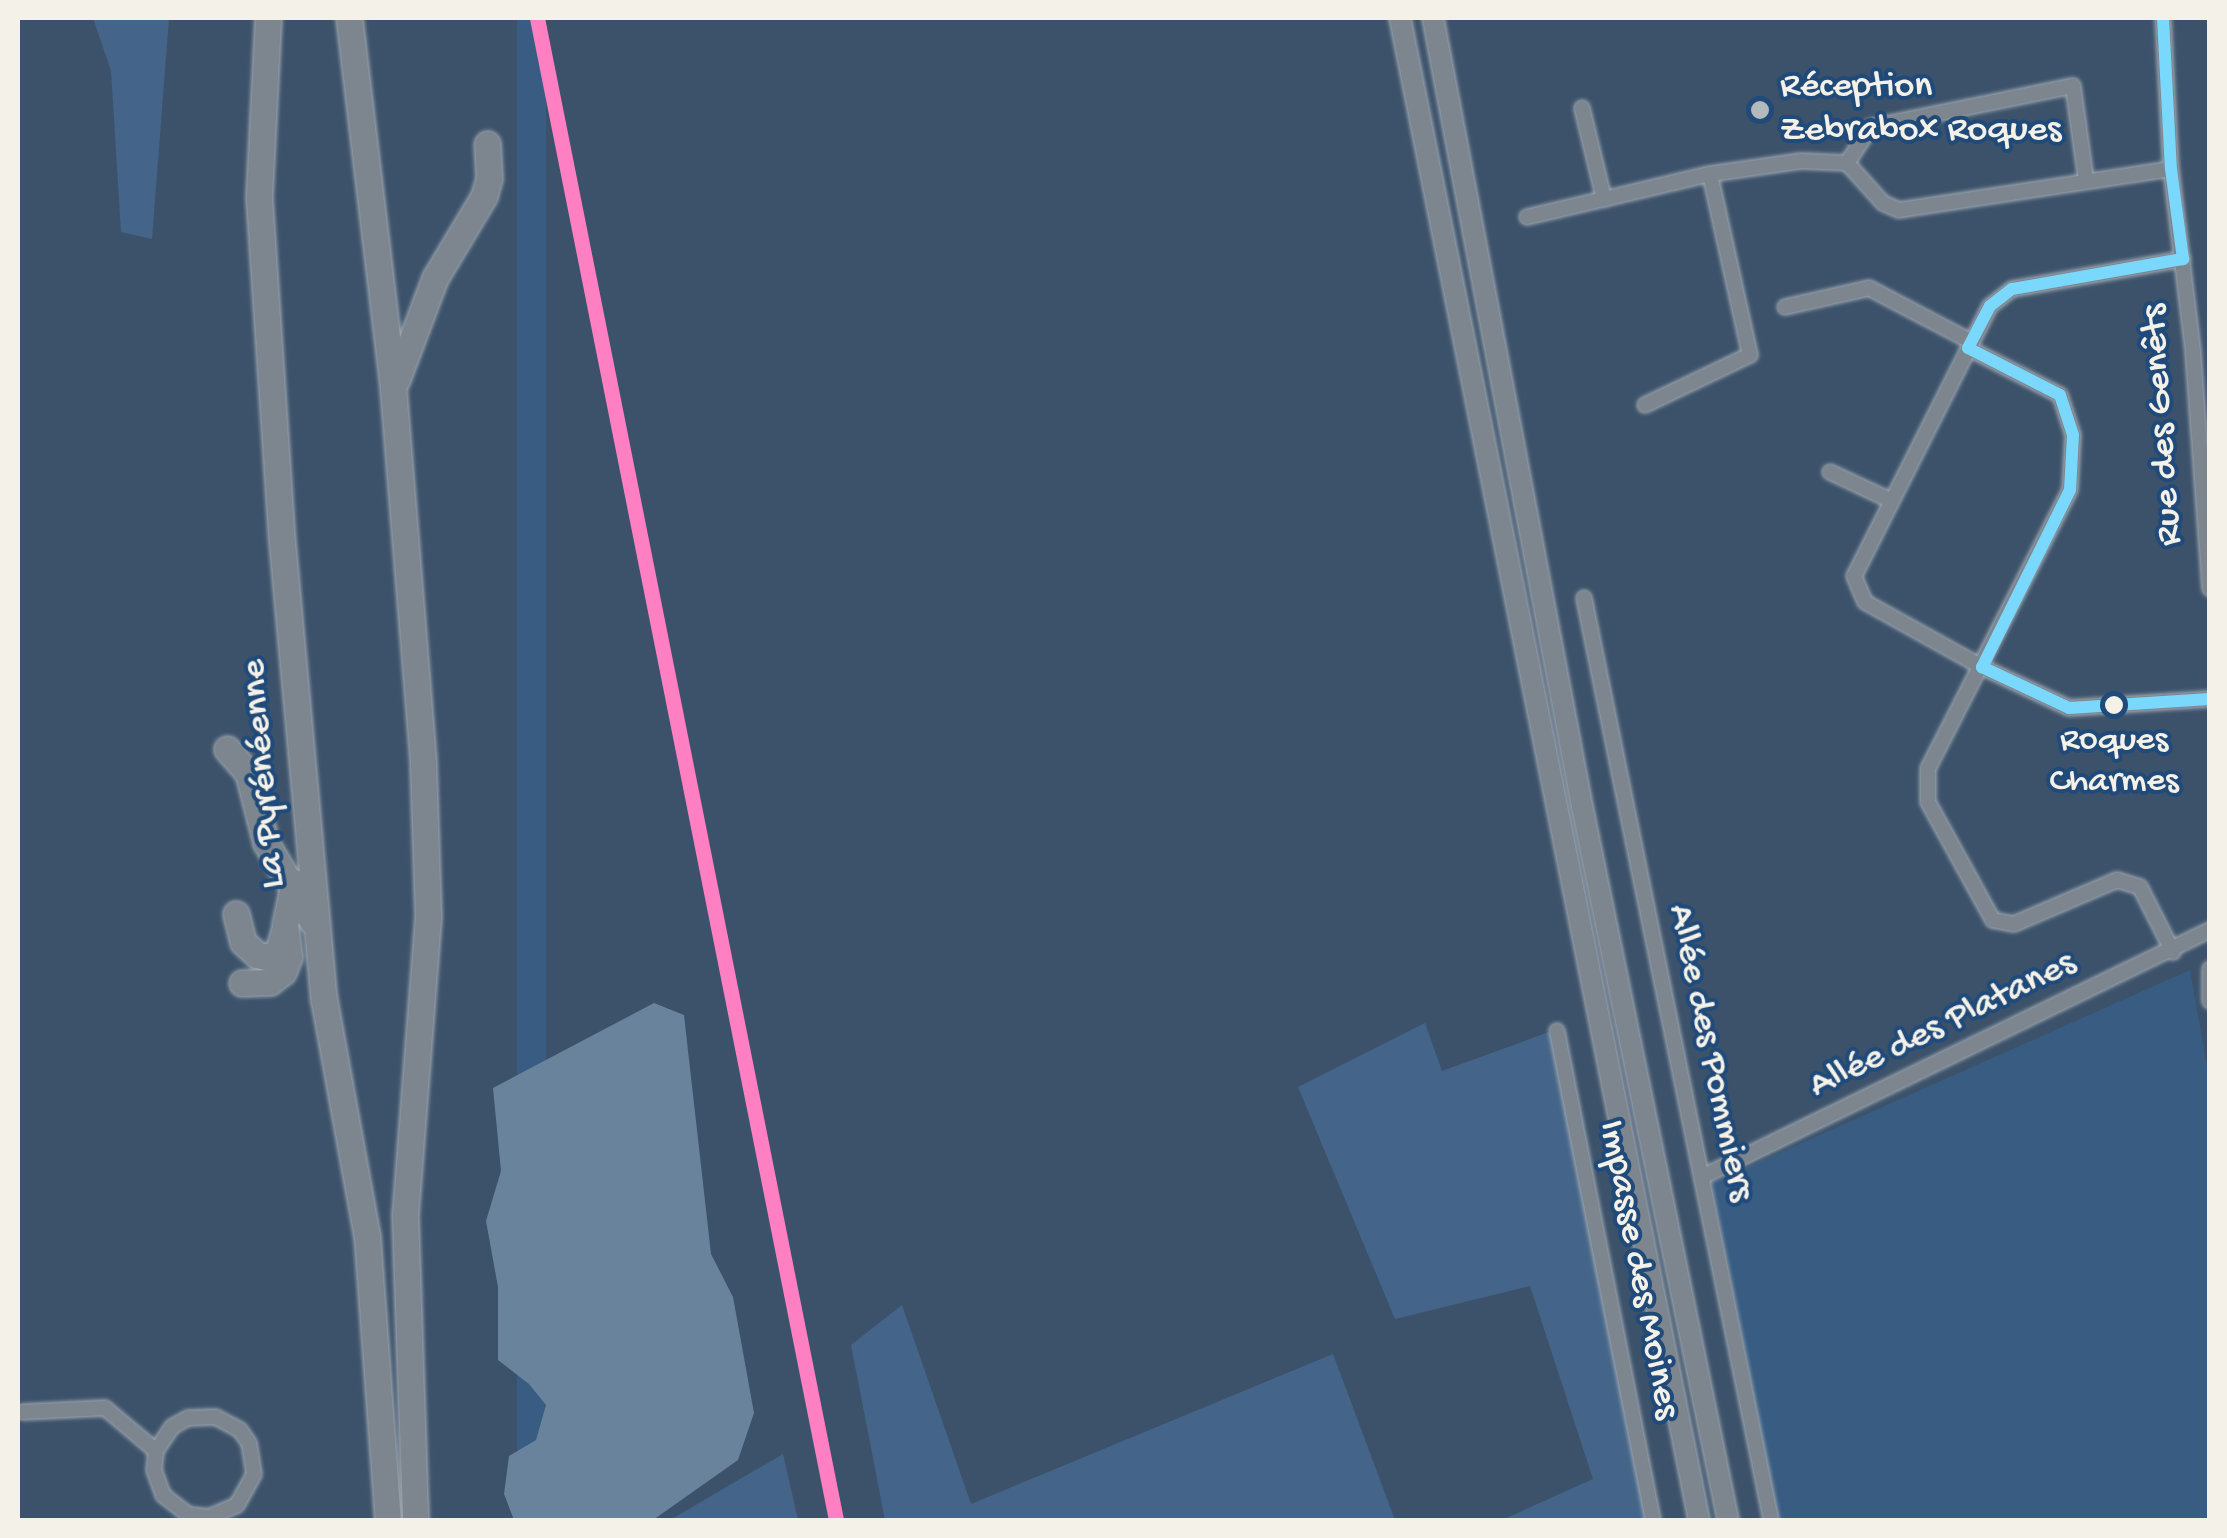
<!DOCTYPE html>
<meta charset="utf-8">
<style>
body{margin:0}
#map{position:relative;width:2227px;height:1538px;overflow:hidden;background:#3c526a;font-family:"Gochi Hand",sans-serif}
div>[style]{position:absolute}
.built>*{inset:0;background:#385c82;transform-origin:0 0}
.green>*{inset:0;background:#446589}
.water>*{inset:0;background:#6a839d}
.roads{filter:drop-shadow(0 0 2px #9fa8b2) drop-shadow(0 0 2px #9fa8b2)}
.minor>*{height:14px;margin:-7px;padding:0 7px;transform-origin:7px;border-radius:7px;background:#7d868e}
.primary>*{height:20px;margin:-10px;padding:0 10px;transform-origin:10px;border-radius:10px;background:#7d868e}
.motorway>*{height:25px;margin:-12.5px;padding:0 12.5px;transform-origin:12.5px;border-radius:12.5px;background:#7d868e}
.bus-1>*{height:12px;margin:-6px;padding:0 6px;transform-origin:6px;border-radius:6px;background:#7ad8fd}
.rail-1>*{height:15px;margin:-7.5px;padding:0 7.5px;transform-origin:7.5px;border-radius:7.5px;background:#ff80c2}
.dots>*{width:28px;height:28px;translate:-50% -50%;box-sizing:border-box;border:5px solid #1f4a7a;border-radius:50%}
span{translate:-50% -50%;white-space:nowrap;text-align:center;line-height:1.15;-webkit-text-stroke:8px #1f4a7a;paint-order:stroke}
.bus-label{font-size:36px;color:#f4f1e8}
.poi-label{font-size:38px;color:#f4f1e8}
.left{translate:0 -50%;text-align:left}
.street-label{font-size:38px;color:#f4f1e8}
.frame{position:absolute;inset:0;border:20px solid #f4f1e8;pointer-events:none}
</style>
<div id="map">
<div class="built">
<i style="left:517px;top:18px;width:29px;height:1531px"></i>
<i style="clip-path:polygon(2190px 970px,2210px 1083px,2209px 1516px,2202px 1520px,1778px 1520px,1712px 1183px)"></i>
</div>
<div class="green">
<i style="clip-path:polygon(93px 18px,169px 18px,152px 239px,121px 232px,111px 71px)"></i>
<i style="clip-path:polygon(1425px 1023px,1442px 1071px,1560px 1028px,1653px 1516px,1642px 1520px,1502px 1520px,1593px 1479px,1530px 1286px,1395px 1319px,1298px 1087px)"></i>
<i style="clip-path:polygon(902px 1305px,971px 1504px,1333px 1354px,1395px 1520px,885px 1520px,851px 1345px)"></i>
<i style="clip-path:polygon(783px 1454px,798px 1520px,670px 1520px)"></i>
</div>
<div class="water">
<i style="clip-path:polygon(654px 1003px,684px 1015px,711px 1254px,733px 1297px,754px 1413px,738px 1460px,653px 1520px,514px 1520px,504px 1494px,509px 1456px,536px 1440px,546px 1405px,529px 1384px,498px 1360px,498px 1287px,486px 1221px,501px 1171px,493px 1088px)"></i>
</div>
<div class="roads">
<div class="minor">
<i style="left:2163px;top:18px;width:151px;rotate:87deg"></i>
<i style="left:2171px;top:169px;width:184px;rotate:83.1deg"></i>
<i style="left:2193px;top:352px;width:237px;rotate:85.9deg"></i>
<i style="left:1582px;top:108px;width:94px;rotate:76.4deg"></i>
<i style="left:1604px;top:199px;width:109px;rotate:-13.3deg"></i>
<i style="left:1710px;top:174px;width:92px;rotate:-8.1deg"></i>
<i style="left:1801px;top:161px;width:46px;rotate:2.5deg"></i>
<i style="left:1847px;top:163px;width:54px;rotate:48deg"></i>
<i style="left:1883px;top:203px;width:17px;rotate:24deg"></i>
<i style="left:1899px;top:210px;width:275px;rotate:-8.6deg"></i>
<i style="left:1847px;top:163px;width:43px;rotate:-56.3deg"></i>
<i style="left:1871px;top:127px;width:206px;rotate:-11.5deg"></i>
<i style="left:2073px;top:86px;width:95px;rotate:82.1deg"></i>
<i style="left:1527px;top:217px;width:79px;rotate:-13.2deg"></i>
<i style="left:2183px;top:259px;width:174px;rotate:170deg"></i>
<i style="left:2012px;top:289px;width:28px;rotate:142deg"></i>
<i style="left:1990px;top:306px;width:302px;rotate:116.7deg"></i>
<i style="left:1854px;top:576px;width:28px;rotate:67deg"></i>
<i style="left:1865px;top:602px;width:134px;rotate:29.1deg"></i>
<i style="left:1982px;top:667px;width:96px;rotate:25.2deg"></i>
<i style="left:2069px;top:708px;width:141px;rotate:-3.7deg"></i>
<i style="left:1785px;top:307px;width:86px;rotate:-12.7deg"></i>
<i style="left:1869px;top:288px;width:116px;rotate:27.7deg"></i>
<i style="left:1968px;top:348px;width:103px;rotate:27.1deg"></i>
<i style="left:2060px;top:395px;width:42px;rotate:72deg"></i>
<i style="left:2073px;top:435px;width:55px;rotate:93.1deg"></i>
<i style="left:2070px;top:490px;width:313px;rotate:117deg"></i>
<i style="left:1928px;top:769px;width:33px;rotate:90deg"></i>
<i style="left:1928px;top:802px;width:135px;rotate:61.2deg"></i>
<i style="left:1993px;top:920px;width:21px;rotate:11deg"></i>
<i style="left:2014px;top:924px;width:112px;rotate:-23.1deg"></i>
<i style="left:2117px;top:880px;width:24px;rotate:17deg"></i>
<i style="left:2140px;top:887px;width:73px;rotate:63.1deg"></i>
<i style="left:1645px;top:405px;width:116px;rotate:-25.5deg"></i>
<i style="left:1750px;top:355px;width:185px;rotate:-102.5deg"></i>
<i style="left:1830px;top:472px;width:68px;rotate:25.1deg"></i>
<i style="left:1584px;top:598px;width:941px;rotate:78.53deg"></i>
<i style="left:2210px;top:969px;width:32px;rotate:90deg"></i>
<i style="left:1557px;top:1031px;width:498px;rotate:78.9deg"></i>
<i style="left:1704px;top:1176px;width:563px;rotate:-25.93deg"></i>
<i style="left:23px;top:1412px;width:82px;rotate:-2.8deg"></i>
<i style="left:105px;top:1408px;width:67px;rotate:40.1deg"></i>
<i style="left:192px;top:1515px;width:17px;rotate:7deg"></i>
<i style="left:209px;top:1517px;width:30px;rotate:-23deg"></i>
<i style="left:237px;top:1505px;width:35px;rotate:-61deg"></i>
<i style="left:254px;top:1474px;width:31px;rotate:-99deg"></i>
<i style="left:249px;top:1443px;width:16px;rotate:-125deg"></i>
<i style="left:240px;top:1430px;width:27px;rotate:-152deg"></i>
<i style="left:216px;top:1417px;width:28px;rotate:178deg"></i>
<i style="left:188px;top:1418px;width:18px;rotate:151deg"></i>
<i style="left:172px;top:1427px;width:29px;rotate:124deg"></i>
<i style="left:156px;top:1451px;width:19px;rotate:96deg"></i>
<i style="left:154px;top:1470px;width:27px;rotate:70deg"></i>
<i style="left:163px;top:1495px;width:41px;rotate:38deg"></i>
</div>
<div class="primary">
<i style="left:1400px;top:18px;width:1531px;rotate:78.74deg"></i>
<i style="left:1433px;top:18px;width:802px;rotate:79.29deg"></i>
<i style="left:1582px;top:806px;width:729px;rotate:78.44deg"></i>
</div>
<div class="motorway">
<i style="left:268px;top:18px;width:180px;rotate:92.9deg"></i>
<i style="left:259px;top:198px;width:334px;rotate:86.2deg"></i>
<i style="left:281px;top:531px;width:471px;rotate:84.8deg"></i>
<i style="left:324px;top:1000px;width:240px;rotate:79.7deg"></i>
<i style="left:367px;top:1236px;width:285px;rotate:85.8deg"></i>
<i style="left:349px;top:18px;width:373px;rotate:83.2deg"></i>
<i style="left:393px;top:388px;width:377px;rotate:85.4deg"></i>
<i style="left:423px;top:764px;width:153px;rotate:88.1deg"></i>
<i style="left:428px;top:917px;width:298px;rotate:94.4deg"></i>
<i style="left:405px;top:1214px;width:306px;rotate:88.1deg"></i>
<i style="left:397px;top:379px;width:108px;rotate:-69.4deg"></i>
<i style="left:435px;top:278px;width:96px;rotate:-59.1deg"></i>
<i style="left:484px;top:196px;width:19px;rotate:-74deg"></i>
<i style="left:489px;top:178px;width:34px;rotate:-93deg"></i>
<i style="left:227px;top:749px;width:32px;rotate:49deg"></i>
<i style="left:248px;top:773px;width:72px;rotate:75.6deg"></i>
<i style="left:266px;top:843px;width:91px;rotate:59.5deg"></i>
<i style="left:236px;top:914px;width:29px;rotate:76deg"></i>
<i style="left:243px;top:942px;width:19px;rotate:43deg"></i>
<i style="left:257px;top:955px;width:9px;rotate:13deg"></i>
<i style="left:266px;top:957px;width:13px;rotate:-23deg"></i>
<i style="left:278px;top:952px;width:22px;rotate:-74deg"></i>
<i style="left:242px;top:983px;width:28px;rotate:-2deg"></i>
<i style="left:270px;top:982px;width:16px;rotate:-38deg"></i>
<i style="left:283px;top:972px;width:16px;rotate:-68deg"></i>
<i style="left:289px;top:957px;width:32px;rotate:-97deg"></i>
<i style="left:285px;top:925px;width:44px;rotate:-78.2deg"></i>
</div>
</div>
<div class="bus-1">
<i style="left:2163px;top:18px;width:151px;rotate:87deg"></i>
<i style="left:2171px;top:169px;width:91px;rotate:82.4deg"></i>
<i style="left:1968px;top:348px;width:103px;rotate:27.1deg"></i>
<i style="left:2060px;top:395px;width:42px;rotate:72deg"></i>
<i style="left:2073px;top:435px;width:55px;rotate:93.1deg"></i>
<i style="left:2070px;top:490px;width:198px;rotate:116.4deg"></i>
<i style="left:1968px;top:348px;width:47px;rotate:-62.4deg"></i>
<i style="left:1990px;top:306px;width:28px;rotate:-38deg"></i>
<i style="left:2012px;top:289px;width:174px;rotate:-10deg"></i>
<i style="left:1982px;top:667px;width:96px;rotate:25.2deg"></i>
<i style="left:2069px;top:708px;width:141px;rotate:-3.7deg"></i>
</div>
<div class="rail-1">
<i style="left:537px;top:18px;width:1531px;rotate:78.74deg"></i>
</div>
<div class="dots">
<i style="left:1760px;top:110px;background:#b4b9bc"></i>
<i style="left:2114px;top:705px;background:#f4f1e8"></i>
</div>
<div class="bus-label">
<span style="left:2114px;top:762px">Roques<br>Charmes</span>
</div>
<div class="poi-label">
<span class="left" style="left:1780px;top:110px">Réception<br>Zebrabox Roques</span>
</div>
<div class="street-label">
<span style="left:2164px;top:425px;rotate:-94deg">Rue des Genêts</span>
<span style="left:265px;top:774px;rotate:-95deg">La Pyrénéenne</span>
<span style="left:1943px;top:1026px;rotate:-26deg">Allée des Platanes</span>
<span style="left:1709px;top:1053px;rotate:78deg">Allée des Pommiers</span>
<span style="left:1637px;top:1270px;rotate:79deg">Impasse des Moines</span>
</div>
<div class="frame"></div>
</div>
